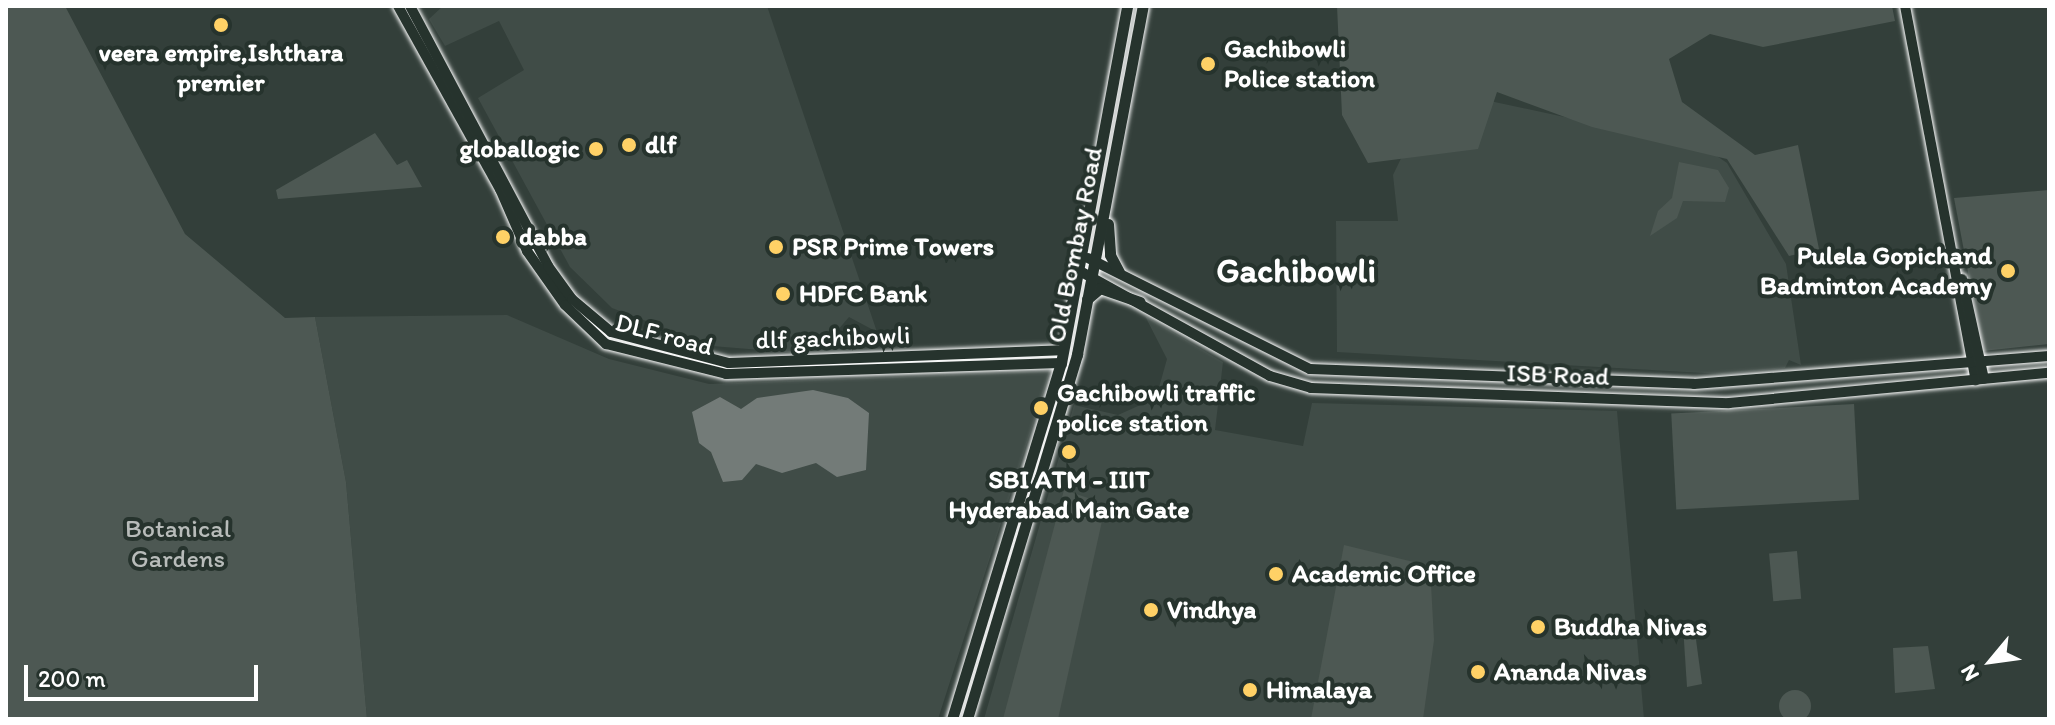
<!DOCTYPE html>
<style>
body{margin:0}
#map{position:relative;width:2055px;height:725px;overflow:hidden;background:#333f3a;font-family:Itim,sans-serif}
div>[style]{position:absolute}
.built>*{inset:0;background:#404c47}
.green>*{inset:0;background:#4d5853;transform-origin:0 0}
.round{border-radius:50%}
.water>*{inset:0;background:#737b78}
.roads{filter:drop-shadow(0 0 2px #fff) drop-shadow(0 0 2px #fff)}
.secondary>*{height:10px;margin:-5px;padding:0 5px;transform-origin:5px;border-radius:5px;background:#26332d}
.primary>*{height:11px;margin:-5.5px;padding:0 5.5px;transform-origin:5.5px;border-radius:5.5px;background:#26332d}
.dots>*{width:22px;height:22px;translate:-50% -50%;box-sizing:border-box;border:4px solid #26332d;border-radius:50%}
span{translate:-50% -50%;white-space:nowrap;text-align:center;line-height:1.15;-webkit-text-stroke:8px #26332d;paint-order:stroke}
.poi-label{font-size:26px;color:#fff;font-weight:700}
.left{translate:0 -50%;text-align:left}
.right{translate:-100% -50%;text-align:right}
.street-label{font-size:26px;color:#fff}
.park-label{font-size:26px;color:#b8bcba}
.district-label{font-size:34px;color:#fff;font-weight:700}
.frame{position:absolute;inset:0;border:8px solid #fff;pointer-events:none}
.north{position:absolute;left:1951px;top:621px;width:80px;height:80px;-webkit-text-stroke:6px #26332d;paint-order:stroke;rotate:241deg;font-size:22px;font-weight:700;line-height:32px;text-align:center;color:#fff}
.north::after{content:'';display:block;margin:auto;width:28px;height:36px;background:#fff;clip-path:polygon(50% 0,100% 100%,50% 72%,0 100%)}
.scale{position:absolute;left:24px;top:665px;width:234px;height:36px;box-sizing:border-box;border:4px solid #fff;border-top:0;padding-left:10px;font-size:24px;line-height:28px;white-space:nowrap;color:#fff;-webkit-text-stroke:6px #26332d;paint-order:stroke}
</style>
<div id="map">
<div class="built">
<i style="clip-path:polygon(443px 6px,767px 6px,877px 332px,849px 317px,825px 345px,870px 359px,712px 346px,612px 308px,570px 267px,478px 98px,524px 70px,499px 21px,445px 46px,429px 19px)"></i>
<i style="clip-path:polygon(1476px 98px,1704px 147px,1727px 163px,1786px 264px,1801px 365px,1789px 360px,1785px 368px,1722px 374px,1337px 352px,1336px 221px,1398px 221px,1393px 175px,1425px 109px)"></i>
<i style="clip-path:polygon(507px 315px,609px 359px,709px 384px,1050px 371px,938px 719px,367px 719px,346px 482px,315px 317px)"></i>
<i style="clip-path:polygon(1145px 316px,1223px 362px,1215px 430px,1303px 446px,1312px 403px,1617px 411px,1644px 719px,984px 719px,1074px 405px,1118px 415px,1156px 398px,1167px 359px)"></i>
</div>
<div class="green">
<i style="clip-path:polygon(6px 6px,65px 6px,185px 234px,285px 318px,315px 317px,346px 482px,367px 719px,6px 719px)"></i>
<i style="clip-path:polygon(1337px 6px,1892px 6px,1895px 21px,1763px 47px,1710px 34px,1669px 59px,1682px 102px,1755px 155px,1798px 145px,1819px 249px,1789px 256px,1727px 159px,1592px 127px,1497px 92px,1478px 149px,1368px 163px,1342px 115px)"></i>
<i style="clip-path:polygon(375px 133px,397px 165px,407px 160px,422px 187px,278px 199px,276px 190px)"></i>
<i style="clip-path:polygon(1679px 162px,1718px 170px,1729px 188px,1725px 202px,1683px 201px,1677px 218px,1650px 236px,1658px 211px,1672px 198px)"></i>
<i style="clip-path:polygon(2049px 190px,2049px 344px,1983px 351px,1954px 198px)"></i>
<i style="left:1854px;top:404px;width:96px;height:183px;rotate:87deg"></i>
<i style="clip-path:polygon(1064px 490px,1097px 501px,1104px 512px,1058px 719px,1003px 719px)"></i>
<i style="clip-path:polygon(1344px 545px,1430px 566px,1434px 640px,1423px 719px,1311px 719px)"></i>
<i style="left:1797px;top:551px;width:48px;height:28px;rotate:85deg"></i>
<i style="clip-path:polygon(1694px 625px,1702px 684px,1687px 687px,1683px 626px)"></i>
<i style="clip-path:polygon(1928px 646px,1935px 689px,1895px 693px,1893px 648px)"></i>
<i class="round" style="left:1779px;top:690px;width:32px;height:32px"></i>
</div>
<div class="water">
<i style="clip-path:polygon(813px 390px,848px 398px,869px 413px,866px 470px,837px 477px,816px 463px,782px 473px,756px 464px,742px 480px,723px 482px,711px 452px,699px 443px,692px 412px,720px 397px,741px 409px,757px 398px)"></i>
</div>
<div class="roads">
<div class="secondary">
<i style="left:398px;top:6px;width:210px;rotate:60.9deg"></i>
<i style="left:500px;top:189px;width:68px;rotate:66.5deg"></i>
<i style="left:527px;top:251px;width:66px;rotate:54.9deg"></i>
<i style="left:565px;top:305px;width:57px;rotate:43.6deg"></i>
<i style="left:606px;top:344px;width:124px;rotate:14deg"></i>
<i style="left:726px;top:374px;width:335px;rotate:-1.9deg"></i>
<i style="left:410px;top:6px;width:294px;rotate:62deg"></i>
<i style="left:548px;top:266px;width:41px;rotate:54deg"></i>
<i style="left:572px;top:299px;width:51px;rotate:40.2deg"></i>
<i style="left:611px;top:332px;width:121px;rotate:14.8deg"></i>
<i style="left:728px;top:363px;width:335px;rotate:-2.2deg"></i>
<i style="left:1905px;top:6px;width:381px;rotate:79.3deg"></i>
<i style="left:1088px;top:258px;width:248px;rotate:26.6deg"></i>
<i style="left:1310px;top:369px;width:384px;rotate:2.2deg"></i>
<i style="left:1694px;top:384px;width:356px;rotate:-4.5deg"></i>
<i style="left:1078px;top:270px;width:219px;rotate:28.9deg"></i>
<i style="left:1270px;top:376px;width:43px;rotate:16.3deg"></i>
<i style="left:1311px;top:388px;width:418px;rotate:2.1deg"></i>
<i style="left:1729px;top:403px;width:321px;rotate:-5.4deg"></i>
<i style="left:1962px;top:279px;width:102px;rotate:77.6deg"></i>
</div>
<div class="primary">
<i style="left:1108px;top:224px;width:31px;rotate:86deg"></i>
<i style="left:1110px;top:255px;width:19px;rotate:62deg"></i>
<i style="left:1087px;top:299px;width:17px;rotate:-40deg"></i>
<i style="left:1100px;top:288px;width:42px;rotate:19.3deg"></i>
<i style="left:952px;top:719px;width:372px;rotate:-73deg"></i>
<i style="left:1061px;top:363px;width:363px;rotate:-79.5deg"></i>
<i style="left:967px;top:719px;width:381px;rotate:-73.2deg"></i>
<i style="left:1077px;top:354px;width:354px;rotate:-79.3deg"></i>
</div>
</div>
<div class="dots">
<i style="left:221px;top:25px;background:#ffd166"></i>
<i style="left:1208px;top:64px;background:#ffd166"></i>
<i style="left:629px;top:145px;background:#ffd166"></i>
<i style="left:596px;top:149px;background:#ffd166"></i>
<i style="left:503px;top:237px;background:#ffd166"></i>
<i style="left:776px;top:247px;background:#ffd166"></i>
<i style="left:2008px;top:271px;background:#ffd166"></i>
<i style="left:783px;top:294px;background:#ffd166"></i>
<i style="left:1041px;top:408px;background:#ffd166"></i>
<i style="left:1069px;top:452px;background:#ffd166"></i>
<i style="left:1276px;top:574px;background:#ffd166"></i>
<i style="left:1151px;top:610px;background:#ffd166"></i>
<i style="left:1538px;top:627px;background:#ffd166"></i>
<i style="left:1478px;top:672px;background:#ffd166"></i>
<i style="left:1250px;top:690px;background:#ffd166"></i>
</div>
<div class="poi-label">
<span class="left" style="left:1224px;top:64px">Gachibowli<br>Police station</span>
<span style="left:221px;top:68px">veera empire,Ishthara<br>premier</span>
<span class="left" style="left:645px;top:145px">dlf</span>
<span class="right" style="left:580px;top:149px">globallogic</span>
<span class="left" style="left:519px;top:237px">dabba</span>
<span class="left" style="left:792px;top:247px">PSR Prime Towers</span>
<span class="right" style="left:1992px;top:271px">Pulela Gopichand<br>Badminton Academy</span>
<span class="left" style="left:799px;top:294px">HDFC Bank</span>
<span class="left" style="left:1057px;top:408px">Gachibowli traffic<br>police station</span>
<span style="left:1069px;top:495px">SBI ATM - IIIT<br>Hyderabad Main Gate</span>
<span class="left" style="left:1292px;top:574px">Academic Office</span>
<span class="left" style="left:1167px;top:610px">Vindhya</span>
<span class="left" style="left:1554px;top:627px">Buddha Nivas</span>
<span class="left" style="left:1494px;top:672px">Ananda Nivas</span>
<span class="left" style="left:1266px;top:690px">Himalaya</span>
</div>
<div class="street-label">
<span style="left:1075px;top:245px;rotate:-79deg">Old Bombay Road</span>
<span style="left:664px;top:335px;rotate:15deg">DLF road</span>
<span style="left:833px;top:338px;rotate:-2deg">dlf gachibowli</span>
<span style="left:1558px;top:375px;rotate:2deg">ISB Road</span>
</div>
<div class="park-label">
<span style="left:178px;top:544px">Botanical<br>Gardens</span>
</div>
<div class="district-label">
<span style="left:1296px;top:271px">Gachibowli</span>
</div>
<div class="frame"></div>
<div class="north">N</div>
<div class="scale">200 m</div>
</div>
